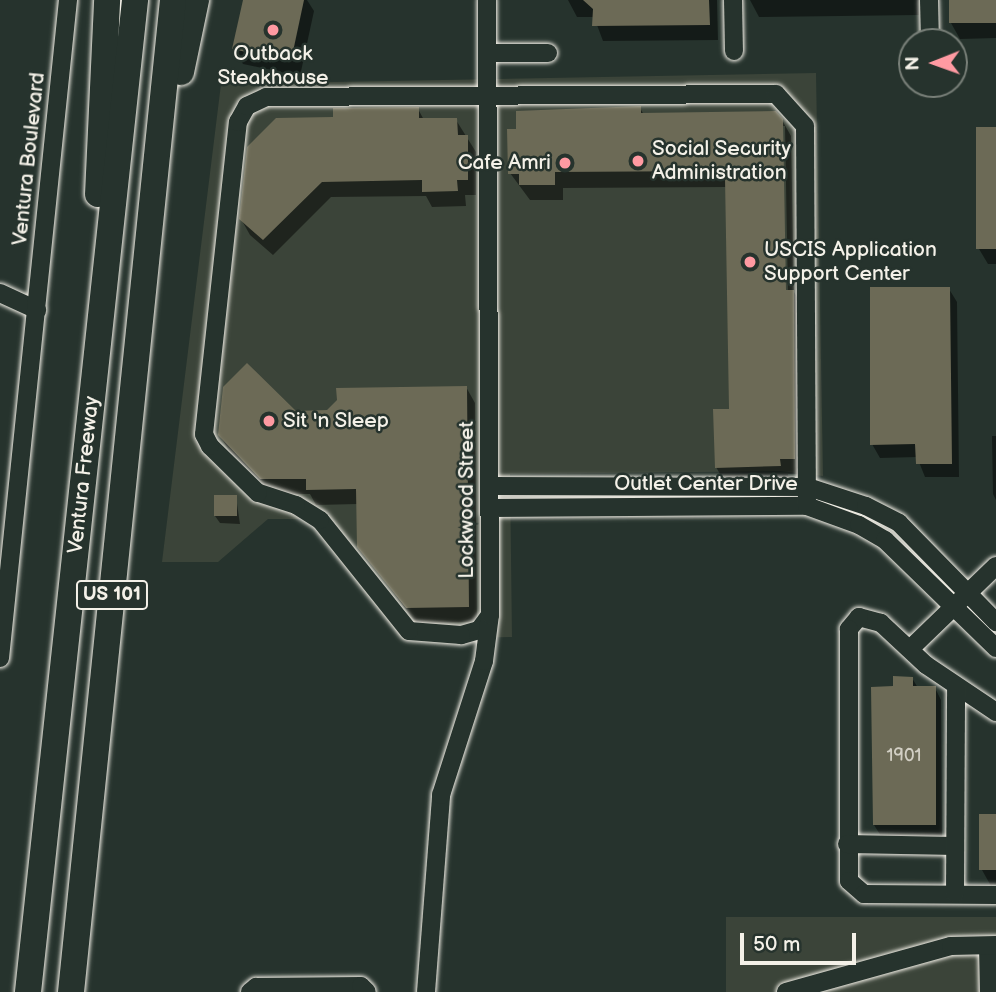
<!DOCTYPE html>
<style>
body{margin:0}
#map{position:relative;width:996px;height:992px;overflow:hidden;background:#26332d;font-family:"Balsamiq Sans",sans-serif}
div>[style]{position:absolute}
.built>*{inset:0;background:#3b4439;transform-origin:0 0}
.shadow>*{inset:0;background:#0007}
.building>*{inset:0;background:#6c6a56;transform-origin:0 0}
.roads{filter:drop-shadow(0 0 2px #f4f1e8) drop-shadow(0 0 2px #f4f1e8)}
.minor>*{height:18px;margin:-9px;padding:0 9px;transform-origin:9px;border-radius:9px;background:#26332d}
.highway>*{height:26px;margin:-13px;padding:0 13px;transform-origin:13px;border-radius:13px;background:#26332d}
.dots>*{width:19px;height:19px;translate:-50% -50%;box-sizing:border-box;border:4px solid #26332d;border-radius:50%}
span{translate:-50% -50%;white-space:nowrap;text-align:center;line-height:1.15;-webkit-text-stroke:5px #26332d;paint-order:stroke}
.number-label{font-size:18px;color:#d2cfc4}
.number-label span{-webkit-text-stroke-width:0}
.shield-label span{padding:2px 5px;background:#26332d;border:2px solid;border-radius:5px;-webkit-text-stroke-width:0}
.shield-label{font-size:19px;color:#f4f1e8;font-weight:700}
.poi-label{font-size:21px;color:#f4f1e8}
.left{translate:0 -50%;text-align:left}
.right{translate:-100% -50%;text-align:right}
.street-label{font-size:21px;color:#f4f1e8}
.north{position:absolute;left:898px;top:28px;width:70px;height:70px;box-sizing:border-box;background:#26332d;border:2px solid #787f78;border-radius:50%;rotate:269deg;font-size:19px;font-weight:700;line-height:28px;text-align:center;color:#f4f1e8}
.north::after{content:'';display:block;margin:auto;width:24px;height:32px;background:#ff9aa2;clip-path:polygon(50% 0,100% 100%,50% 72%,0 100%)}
.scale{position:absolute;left:740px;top:933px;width:116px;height:32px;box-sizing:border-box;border:4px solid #f4f1e8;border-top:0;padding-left:9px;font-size:21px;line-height:24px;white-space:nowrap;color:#f4f1e8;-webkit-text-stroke:5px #26332d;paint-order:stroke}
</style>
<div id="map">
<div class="built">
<i style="clip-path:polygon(816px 73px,823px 476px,780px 471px,510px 474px,512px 637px,403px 640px,307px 519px,268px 519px,218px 562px,162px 562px,221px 84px)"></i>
<i style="left:996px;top:917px;width:75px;height:270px;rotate:90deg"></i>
</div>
<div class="shadow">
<i style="clip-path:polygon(244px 0,307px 0,314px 11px,300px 76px,243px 64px,234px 49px)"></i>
<i style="clip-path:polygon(717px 0,718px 40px,603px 41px,594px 17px,577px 17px,568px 0)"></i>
<i style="clip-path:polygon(919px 0,919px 15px,759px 17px,750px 0)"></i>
<i style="clip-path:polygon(951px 0,996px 0,996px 38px,960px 39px,951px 23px)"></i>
<i style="clip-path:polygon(evenodd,640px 108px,644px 115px,782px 120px,791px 136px,794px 292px,803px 307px,803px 474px,788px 474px,789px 482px,725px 483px,716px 467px,731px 411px,727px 187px,563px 188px,563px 200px,530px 200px,510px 173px,640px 108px,782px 126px,785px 126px,788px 299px,785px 299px,782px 126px)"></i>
<i style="clip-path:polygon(418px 109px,424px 120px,456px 120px,476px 152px,476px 195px,465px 195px,466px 206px,432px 207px,426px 196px,331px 197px,273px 255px,250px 235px,241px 219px,334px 119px)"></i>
<i style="clip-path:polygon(996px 128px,996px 264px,988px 264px,979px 249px)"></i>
<i style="clip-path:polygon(949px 289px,957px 302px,959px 477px,925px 477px,917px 457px,880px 458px,872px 444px)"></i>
<i style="clip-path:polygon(466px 387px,475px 403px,477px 622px,416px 623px,359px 546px,358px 504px,316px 505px,310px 494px,271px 494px,229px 451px,220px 435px,295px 412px,327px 412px)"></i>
<i style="clip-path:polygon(992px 436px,996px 436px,996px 500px,993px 494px)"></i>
<i style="clip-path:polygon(236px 497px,240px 524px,220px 523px,215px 516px)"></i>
<i style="clip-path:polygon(912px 678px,918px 688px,935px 688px,941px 700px,942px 836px,881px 836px,874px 825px,895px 688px)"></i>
<i style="clip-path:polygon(996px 816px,996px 885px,991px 886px,982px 870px)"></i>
</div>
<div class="building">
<i style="clip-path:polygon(243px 0,304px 0,291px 61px,232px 49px)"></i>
<i style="clip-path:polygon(583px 0,709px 0,710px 25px,592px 26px,593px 9px)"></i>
<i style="left:949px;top:0;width:47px;height:23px"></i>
<i style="clip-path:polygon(641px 106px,641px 113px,776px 111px,783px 119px,786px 290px,794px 290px,795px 459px,780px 459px,781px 466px,715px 468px,713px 409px,729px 409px,725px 178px,719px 171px,555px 172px,555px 185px,519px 185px,519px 174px,508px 174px,507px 129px,516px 129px,516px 111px)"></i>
<i style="clip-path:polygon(419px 107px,419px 118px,457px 118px,458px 135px,468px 135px,468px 180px,457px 180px,458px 191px,422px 192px,422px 180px,322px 182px,263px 240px,239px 219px,247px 147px,276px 118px,333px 117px,333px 108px)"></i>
<i style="left:976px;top:127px;width:20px;height:122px"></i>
<i style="clip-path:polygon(870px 287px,950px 287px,952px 464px,916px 464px,915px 444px,870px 445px)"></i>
<i style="clip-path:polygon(247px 363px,296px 411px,327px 410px,337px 400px,336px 388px,467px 386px,469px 607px,406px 608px,357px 547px,356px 489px,306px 490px,306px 479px,260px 479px,218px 435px,223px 387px)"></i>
<i style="left:214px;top:495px;width:23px;height:21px"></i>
<i style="clip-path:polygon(893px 676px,913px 677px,913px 686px,936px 686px,936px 825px,873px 825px,871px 687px,893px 686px)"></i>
<i style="left:979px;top:814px;width:17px;height:56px"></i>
</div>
<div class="roads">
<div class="minor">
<i style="left:733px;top:0;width:51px;rotate:88.9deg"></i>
<i style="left:929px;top:0;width:42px;rotate:88.6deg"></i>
<i style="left:487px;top:53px;width:61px"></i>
<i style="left:0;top:293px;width:41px;rotate:24.7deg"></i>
<i style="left:491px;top:486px;width:317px;rotate:0.2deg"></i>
<i style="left:808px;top:487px;width:61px;rotate:18.1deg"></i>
<i style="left:866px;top:506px;width:37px;rotate:27deg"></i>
<i style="left:899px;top:523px;width:139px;rotate:45.6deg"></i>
<i style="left:491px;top:508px;width:316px;rotate:-0.4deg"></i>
<i style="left:807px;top:506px;width:55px;rotate:20.1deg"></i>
<i style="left:859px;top:525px;width:30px;rotate:30deg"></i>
<i style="left:885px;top:540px;width:155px;rotate:44.2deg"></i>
<i style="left:490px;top:615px;width:19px;rotate:126deg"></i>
<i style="left:479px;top:630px;width:19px;rotate:164deg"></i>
<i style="left:461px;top:635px;width:52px;rotate:-175.6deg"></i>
<i style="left:409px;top:631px;width:142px;rotate:-128.7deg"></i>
<i style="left:320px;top:520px;width:28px;rotate:-148deg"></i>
<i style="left:296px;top:505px;width:40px;rotate:-162deg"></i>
<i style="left:258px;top:493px;width:67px;rotate:-135.6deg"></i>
<i style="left:210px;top:446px;width:13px;rotate:-117deg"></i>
<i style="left:204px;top:434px;width:314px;rotate:-83.8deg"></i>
<i style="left:238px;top:122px;width:18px;rotate:-61deg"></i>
<i style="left:247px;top:106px;width:21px;rotate:-25deg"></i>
<i style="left:266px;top:97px;width:510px;rotate:-0.34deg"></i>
<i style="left:776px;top:94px;width:43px;rotate:47.8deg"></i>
<i style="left:805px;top:126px;width:380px;rotate:89.7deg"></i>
<i style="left:911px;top:648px;width:118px;rotate:-44deg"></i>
<i style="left:0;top:658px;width:662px;rotate:-84.1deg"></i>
<i style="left:996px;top:712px;width:84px;rotate:-146.1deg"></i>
<i style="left:926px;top:665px;width:62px;rotate:-137deg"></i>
<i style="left:881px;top:623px;width:23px;rotate:-165deg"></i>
<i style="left:859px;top:617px;width:16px;rotate:130deg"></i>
<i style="left:849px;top:629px;width:252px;rotate:90deg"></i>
<i style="left:849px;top:881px;width:20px;rotate:41deg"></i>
<i style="left:864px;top:894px;width:132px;rotate:0.4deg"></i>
<i style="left:847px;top:844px;width:108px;rotate:1.1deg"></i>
<i style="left:955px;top:894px;width:208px;rotate:-89.7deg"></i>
<i style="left:988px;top:946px;width:46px;rotate:88.8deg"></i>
<i style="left:250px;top:992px;width:8px;rotate:-40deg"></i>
<i style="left:256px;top:987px;width:105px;rotate:-0.5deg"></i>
<i style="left:361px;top:986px;width:8px;rotate:45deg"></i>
<i style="left:426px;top:992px;width:198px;rotate:-85.6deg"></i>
<i style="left:441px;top:795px;width:141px;rotate:-72.2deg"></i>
<i style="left:484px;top:661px;width:46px;rotate:-82.6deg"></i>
<i style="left:490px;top:615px;width:615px;rotate:-90.28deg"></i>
<i style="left:786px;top:992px;width:171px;rotate:-15.6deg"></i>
<i style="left:951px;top:946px;width:45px;rotate:-1.3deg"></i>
</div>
<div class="highway">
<i style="left:181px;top:72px;width:74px;rotate:-78.2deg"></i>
<i style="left:98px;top:194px;width:194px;rotate:-87.3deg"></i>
<i style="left:28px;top:992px;width:998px;rotate:-83.84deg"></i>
<i style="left:71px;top:992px;width:997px;rotate:-84.13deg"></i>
</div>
</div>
<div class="dots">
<i style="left:273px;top:30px;background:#ff9aa2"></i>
<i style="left:638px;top:161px;background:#ff9aa2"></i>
<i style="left:565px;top:163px;background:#ff9aa2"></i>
<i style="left:750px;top:262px;background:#ff9aa2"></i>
<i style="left:269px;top:421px;background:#ff9aa2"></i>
</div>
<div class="number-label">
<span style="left:904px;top:756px">1901</span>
</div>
<div class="shield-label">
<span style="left:112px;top:595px">US 101</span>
</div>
<div class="poi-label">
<span style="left:273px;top:66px">Outback<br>Steakhouse</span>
<span class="left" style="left:652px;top:161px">Social Security<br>Administration</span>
<span class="right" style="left:551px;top:163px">Cafe Amri</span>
<span class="left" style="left:764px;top:262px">USCIS Application<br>Support Center</span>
<span class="left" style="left:283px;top:421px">Sit 'n Sleep</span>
</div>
<div class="street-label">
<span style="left:29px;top:159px;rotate:-84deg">Ventura Boulevard</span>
<span style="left:84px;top:475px;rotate:-84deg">Ventura Freeway</span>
<span style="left:706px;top:484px">Outlet Center Drive</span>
<span style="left:467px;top:500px;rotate:-90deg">Lockwood Street</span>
</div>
<div class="north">N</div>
<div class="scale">50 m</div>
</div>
